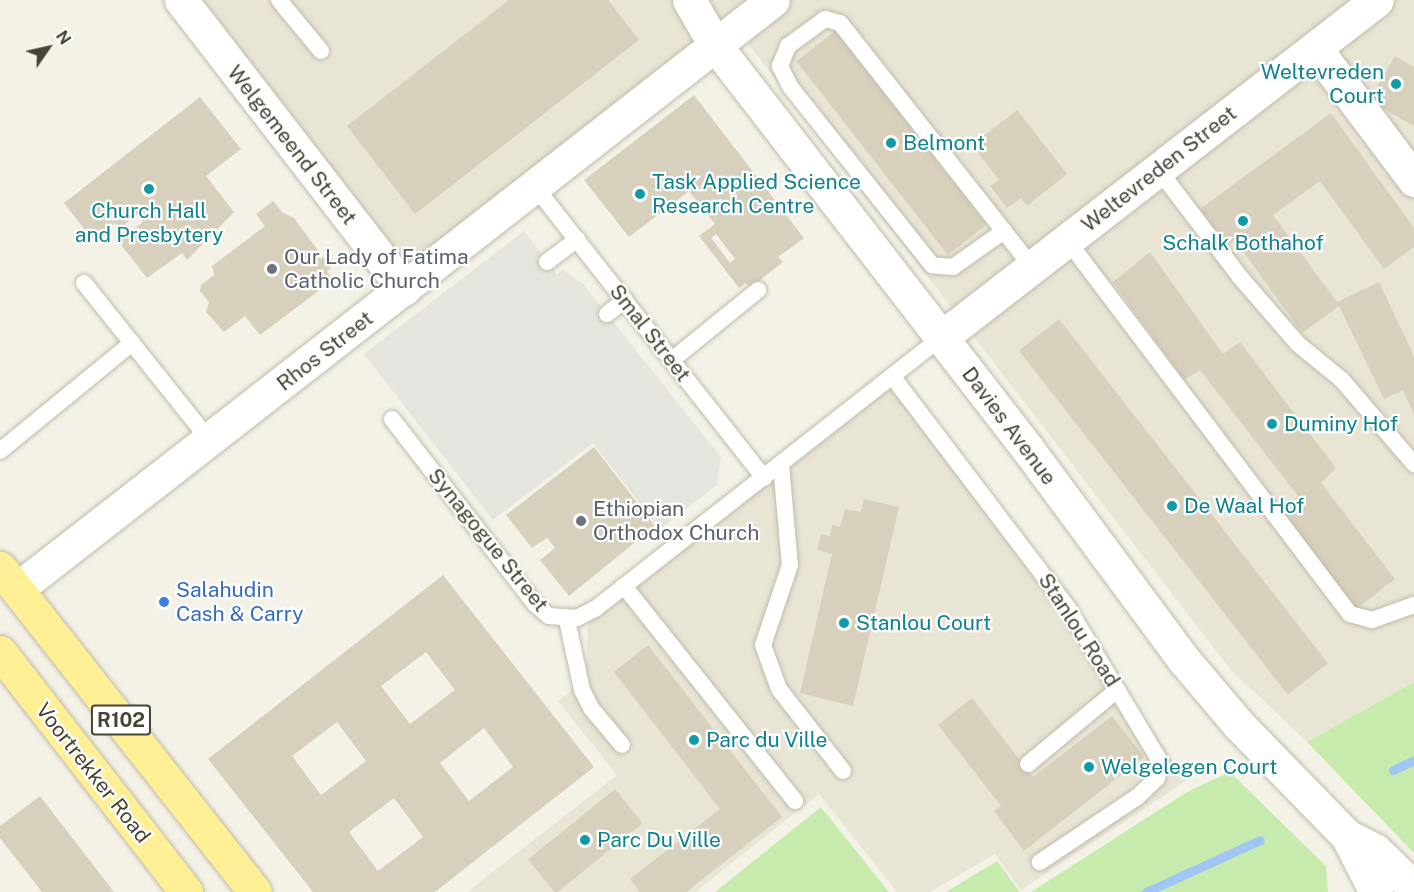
<!DOCTYPE html>
<style>
body{margin:0}
#map{position:relative;width:1414px;height:892px;overflow:hidden;background:#f4f2e7;font-family:"Public Sans",sans-serif}
div>[style]{position:absolute}
.residential>*{inset:0;background:#e9e5d5}
.green>*{inset:0;background:#c7ebad}
.parking>*{inset:0;background:#e5e4df}
.stream>*{height:9px;margin:-4.5px;padding:0 4.5px;transform-origin:4.5px;border-radius:4.5px;background:#a0c6f4}
.building>*{inset:0;background:#d7d0bc;transform-origin:0 0}
.roads{filter:drop-shadow(0 0 2px #c0bca9) drop-shadow(0 0 2px #c0bca9)}
.lane>*{height:16px;margin:-8px;padding:0 8px;transform-origin:8px;border-radius:8px;background:#fff}
.street>*{height:33px;margin:-16.5px;padding:0 16.5px;transform-origin:16.5px;border-radius:16.5px;background:#fff}
.primary>*{height:33px;margin:-16.5px;padding:0 16.5px;transform-origin:16.5px;border-radius:16.5px;background:#ffef95}
.dots>*{width:16px;height:16px;translate:-50% -50%;box-sizing:border-box;border:3px solid #fff;border-radius:50%}
span{translate:-50% -50%;white-space:nowrap;text-align:center;line-height:1.15;-webkit-text-stroke:4.5px #fff;paint-order:stroke}
.shield-label span{padding:2px 4px;background:#fff;border:2px solid;border-radius:4px;-webkit-text-stroke-width:0}
.shield-label{font-size:20px;color:#484335;font-weight:700}
.culture-label{font-size:21px;color:#0d838f}
.right{translate:-100% -50%;text-align:right}
.left{translate:0 -50%;text-align:left}
.street-label{font-size:21px;color:#484335}
.worship-label{font-size:21px;color:#5b616d}
.shop-label{font-size:21px;color:#366cbe}
.north{position:absolute;left:18px;top:18px;width:60px;height:60px;-webkit-text-stroke:4px #fff;paint-order:stroke;rotate:56deg;font-size:16px;font-weight:700;line-height:24px;text-align:center;color:#484335}
.north::after{content:'';display:block;margin:auto;width:21px;height:27px;background:#484335;clip-path:polygon(50% 0,100% 100%,50% 72%,0 100%)}
</style>
<div id="map">
<div class="residential">
<i style="clip-path:polygon(184px 0,1414px 0,1414px 682px,1307px 742px,1230px 669px,735px 27px,404px 287px)"></i>
<i style="clip-path:polygon(898px 376px,1041px 563px,1186px 781px,1021px 890px,995px 854px,930px 892px,897px 892px,819px 794px,695px 892px,467px 892px,617px 775px,558px 701px,586px 680px,588px 616px)"></i>
</div>
<div class="green">
<i style="clip-path:polygon(1414px 682px,1414px 853px,1307px 742px)"></i>
<i style="clip-path:polygon(1230px 772px,1326px 866px,1328px 892px,1031px 892px,1187px 792px)"></i>
<i style="clip-path:polygon(821px 807px,889px 892px,715px 892px)"></i>
<i style="clip-path:polygon(997px 861px,1020px 892px,946px 892px)"></i>
</div>
<div class="parking">
<i style="clip-path:polygon(524px 231px,557px 274px,563px 270px,583px 284px,721px 457px,717px 485px,660px 529px,593px 443px,493px 520px,364px 354px)"></i>
</div>
<div class="stream">
<i style="left:1393px;top:770px;width:23px;rotate:-25deg"></i>
<i style="left:1146px;top:892px;width:125px;rotate:-24.5deg"></i>
</div>
<div class="building">
<i style="clip-path:polygon(509px 0,608px 0,639px 40px,415px 214px,347px 126px)"></i>
<i style="left:835px;top:31px;width:246px;height:49px;rotate:52deg"></i>
<i style="clip-path:polygon(1395px 56px,1414px 67px,1414px 126px,1369px 101px)"></i>
<i style="clip-path:polygon(evenodd,694px 95px,804px 238px,778px 257px,783px 262px,750px 288px,746px 283px,739px 288px,699px 236px,715px 224px,689px 191px,629px 237px,584px 180px,694px 95px,716px 234px,735px 259px,730px 263px,711px 238px,716px 234px)"></i>
<i style="clip-path:polygon(200px 97px,241px 149px,206px 176px,234px 212px,187px 260px,182px 253px,147px 278px,118px 241px,143px 222px,138px 214px,119px 229px,115px 223px,93px 240px,64px 203px)"></i>
<i style="clip-path:polygon(1017px 110px,1067px 174px,1027px 206px,1021px 198px,1007px 208px,990px 186px,999px 180px,972px 145px)"></i>
<i style="clip-path:polygon(1331px 113px,1414px 228px,1414px 247px,1384px 269px,1320px 181px,1273px 215px,1337px 302px,1379px 282px,1414px 356px,1414px 414px,1403px 390px,1384px 399px,1339px 306px,1302px 333px,1235px 240px,1227px 246px,1200px 209px)"></i>
<i style="clip-path:polygon(273px 201px,282px 212px,294px 218px,331px 268px,327px 271px,333px 280px,260px 335px,245px 316px,224px 332px,206px 312px,209px 302px,200px 291px,201px 285px,214px 275px,212px 266px,265px 226px,256px 214px)"></i>
<i style="clip-path:polygon(1150px 252px,1223px 354px,1240px 342px,1336px 468px,1321px 483px,1395px 579px,1356px 609px,1281px 509px,1298px 496px,1200px 370px,1184px 380px,1113px 282px)"></i>
<i style="left:1059px;top:319px;width:437px;height:51px;rotate:52deg"></i>
<i style="clip-path:polygon(594px 447px,655px 526px,569px 596px,540px 560px,555px 548px,547px 538px,532px 548px,506px 515px)"></i>
<i style="clip-path:polygon(864px 499px,899px 507px,853px 706px,800px 693px,832px 554px,817px 550px,821px 534px,830px 536px,832px 525px,840px 527px,845px 509px,861px 512px)"></i>
<i style="clip-path:polygon(evenodd,443px 575px,594px 767px,435px 892px,313px 892px,208px 759px,443px 575px,426px 652px,455px 690px,410px 724px,381px 686px,426px 652px,443px 575px,337px 722px,366px 761px,321px 795px,292px 756px,337px 722px,443px 575px,484px 728px,513px 767px,469px 801px,440px 763px,484px 728px,443px 575px,394px 798px,423px 837px,378px 871px,349px 832px,394px 798px)"></i>
<i style="clip-path:polygon(648px 645px,782px 817px,686px 892px,640px 892px,630px 879px,720px 809px,614px 672px)"></i>
<i style="clip-path:polygon(972px 698px,1033px 777px,1112px 716px,1144px 757px,1024px 851px,994px 811px,1001px 806px,938px 725px)"></i>
<i style="left:615px;top:789px;width:44px;height:112px;rotate:51deg"></i>
<i style="clip-path:polygon(40px 796px,114px 892px,42px 892px,0 838px,0 826px)"></i>
</div>
<div class="roads">
<div class="lane">
<i style="left:279px;top:0;width:66px;rotate:50.5deg"></i>
<i style="left:1158px;top:169px;width:136px;rotate:52.8deg"></i>
<i style="left:1240px;top:277px;width:89px;rotate:49.1deg"></i>
<i style="left:1298px;top:344px;width:57px;rotate:39.3deg"></i>
<i style="left:1342px;top:380px;width:111px;rotate:49.4deg"></i>
<i style="left:536px;top:188px;width:369px;rotate:51.8deg"></i>
<i style="left:1004px;top:231px;width:62px;rotate:144.8deg"></i>
<i style="left:953px;top:267px;width:21px;rotate:-175deg"></i>
<i style="left:932px;top:265px;width:226px;rotate:-128.5deg"></i>
<i style="left:791px;top:88px;width:25px;rotate:-117deg"></i>
<i style="left:780px;top:66px;width:22px;rotate:-68deg"></i>
<i style="left:788px;top:46px;width:46px;rotate:-36.1deg"></i>
<i style="left:825px;top:19px;width:16px;rotate:15deg"></i>
<i style="left:840px;top:23px;width:13px;rotate:51deg"></i>
<i style="left:848px;top:33px;width:298px;rotate:51.8deg"></i>
<i style="left:1067px;top:240px;width:469px;rotate:52.9deg"></i>
<i style="left:1350px;top:614px;width:23px;rotate:15deg"></i>
<i style="left:1372px;top:620px;width:45px;rotate:-19.7deg"></i>
<i style="left:547px;top:262px;width:38px;rotate:-37deg"></i>
<i style="left:84px;top:283px;width:202px;rotate:51.4deg"></i>
<i style="left:607px;top:314px;width:23px;rotate:-38deg"></i>
<i style="left:672px;top:360px;width:111px;rotate:-39.1deg"></i>
<i style="left:892px;top:376px;width:291px;rotate:52.8deg"></i>
<i style="left:1068px;top:608px;width:181px;rotate:59deg"></i>
<i style="left:1161px;top:763px;width:16px;rotate:105deg"></i>
<i style="left:1157px;top:778px;width:28px;rotate:136deg"></i>
<i style="left:1137px;top:797px;width:117px;rotate:146.2deg"></i>
<i style="left:392px;top:419px;width:234px;rotate:52.3deg"></i>
<i style="left:535px;top:604px;width:18px;rotate:41deg"></i>
<i style="left:549px;top:616px;width:28px;rotate:4deg"></i>
<i style="left:577px;top:618px;width:20px;rotate:-27deg"></i>
<i style="left:595px;top:609px;width:441px;rotate:-38.1deg"></i>
<i style="left:0;top:451px;width:171px;rotate:-39.3deg"></i>
<i style="left:781px;top:465px;width:100px;rotate:84.9deg"></i>
<i style="left:790px;top:565px;width:84px;rotate:108.6deg"></i>
<i style="left:763px;top:645px;width:47px;rotate:70deg"></i>
<i style="left:779px;top:689px;width:104px;rotate:52deg"></i>
<i style="left:624px;top:586px;width:275px;rotate:51.5deg"></i>
<i style="left:567px;top:620px;width:72px;rotate:77.9deg"></i>
<i style="left:582px;top:690px;width:20px;rotate:63deg"></i>
<i style="left:591px;top:708px;width:48px;rotate:50deg"></i>
<i style="left:1028px;top:764px;width:116px;rotate:-39.7deg"></i>
</div>
<div class="street">
<i style="left:181px;top:0;width:365px;rotate:52.3deg"></i>
<i style="left:689px;top:0;width:52px;rotate:60deg"></i>
<i style="left:715px;top:45px;width:510px;rotate:52.25deg"></i>
<i style="left:1027px;top:448px;width:264px;rotate:53.5deg"></i>
<i style="left:1184px;top:660px;width:84px;rotate:49.8deg"></i>
<i style="left:1238px;top:724px;width:156px;rotate:45.8deg"></i>
<i style="left:1347px;top:836px;width:63px;rotate:62.6deg"></i>
<i style="left:1315px;top:48px;width:165px;rotate:53.1deg"></i>
<i style="left:942px;top:337px;width:550px;rotate:-37.77deg"></i>
<i style="left:17px;top:589px;width:958px;rotate:-37.92deg"></i>
<i style="left:1349px;top:837px;width:29px;rotate:27deg"></i>
<i style="left:1375px;top:850px;width:54px;rotate:44.3deg"></i>
</div>
<div class="primary">
<i style="left:0;top:568px;width:412px;rotate:51.8deg"></i>
<i style="left:0;top:652px;width:304px;rotate:52.2deg"></i>
</div>
</div>
<div class="dots">
<i style="left:1396px;top:84px;background:#0f9aa8"></i>
<i style="left:891px;top:143px;background:#0f9aa8"></i>
<i style="left:149px;top:189px;background:#0f9aa8"></i>
<i style="left:640px;top:194px;background:#0f9aa8"></i>
<i style="left:1243px;top:221px;background:#0f9aa8"></i>
<i style="left:272px;top:269px;background:#6b7280"></i>
<i style="left:1272px;top:424px;background:#0f9aa8"></i>
<i style="left:1172px;top:506px;background:#0f9aa8"></i>
<i style="left:581px;top:521px;background:#6b7280"></i>
<i style="left:164px;top:602px;background:#3f7fe0"></i>
<i style="left:844px;top:623px;background:#0f9aa8"></i>
<i style="left:694px;top:740px;background:#0f9aa8"></i>
<i style="left:1089px;top:767px;background:#0f9aa8"></i>
<i style="left:585px;top:840px;background:#0f9aa8"></i>
</div>
<div class="shield-label">
<span style="left:121px;top:720px">R102</span>
</div>
<div class="culture-label">
<span class="right" style="left:1384px;top:84px">Weltevreden<br>Court</span>
<span class="left" style="left:903px;top:143px">Belmont</span>
<span class="left" style="left:652px;top:194px">Task Applied Science<br>Research Centre</span>
<span style="left:149px;top:223px">Church Hall<br>and Presbytery</span>
<span style="left:1243px;top:243px">Schalk Bothahof</span>
<span class="left" style="left:1284px;top:424px">Duminy Hof</span>
<span class="left" style="left:1184px;top:506px">De Waal Hof</span>
<span class="left" style="left:856px;top:623px">Stanlou Court</span>
<span class="left" style="left:706px;top:740px">Parc du Ville</span>
<span class="left" style="left:1101px;top:767px">Welgelegen Court</span>
<span class="left" style="left:597px;top:840px">Parc Du Ville</span>
</div>
<div class="street-label">
<span style="left:292px;top:145px;rotate:52deg">Welgemeend Street</span>
<span style="left:1159px;top:169px;rotate:-38deg">Weltevreden Street</span>
<span style="left:650px;top:333px;rotate:52deg">Smal Street</span>
<span style="left:325px;top:351px;rotate:-38deg">Rhos Street</span>
<span style="left:1009px;top:426px;rotate:53deg">Davies Avenue</span>
<span style="left:488px;top:540px;rotate:51deg">Synagogue Street</span>
<span style="left:1079px;top:630px;rotate:57deg">Stanlou Road</span>
<span style="left:93px;top:773px;rotate:52deg">Voortrekker Road</span>
</div>
<div class="worship-label">
<span class="left" style="left:284px;top:269px">Our Lady of Fatima<br>Catholic Church</span>
<span class="left" style="left:593px;top:521px">Ethiopian<br>Orthodox Church</span>
</div>
<div class="shop-label">
<span class="left" style="left:176px;top:602px">Salahudin<br>Cash &amp; Carry</span>
</div>
<div class="north">N</div>
</div>
